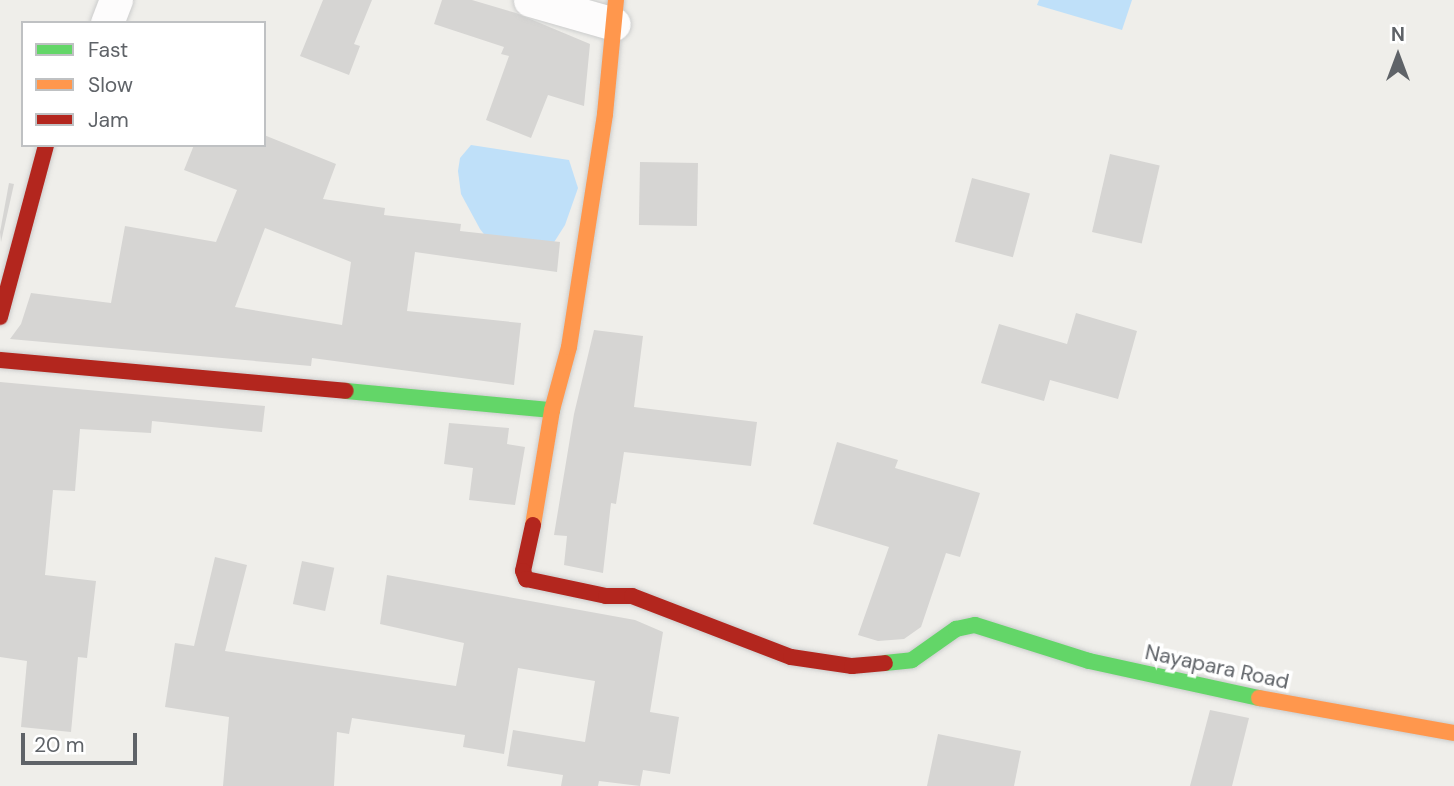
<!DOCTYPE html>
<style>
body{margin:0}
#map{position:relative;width:1454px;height:786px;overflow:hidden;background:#efeeea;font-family:"DM Sans",sans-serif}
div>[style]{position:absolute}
.water>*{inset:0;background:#bfe0f9}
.building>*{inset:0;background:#d6d5d3;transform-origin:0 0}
.roads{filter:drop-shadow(0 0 2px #cbcccc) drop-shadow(0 0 2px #cbcccc)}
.street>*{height:33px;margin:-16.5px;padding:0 16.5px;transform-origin:16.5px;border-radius:16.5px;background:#fdfcfc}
.fast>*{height:16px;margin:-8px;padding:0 8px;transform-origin:8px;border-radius:8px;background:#63d668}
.slow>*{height:16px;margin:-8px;padding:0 8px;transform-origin:8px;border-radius:8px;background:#ff974d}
.jam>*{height:16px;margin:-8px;padding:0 8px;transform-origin:8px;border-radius:8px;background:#b3261e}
span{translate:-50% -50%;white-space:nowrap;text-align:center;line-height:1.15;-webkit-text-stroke:7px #fff;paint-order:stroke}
.street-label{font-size:21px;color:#5f6368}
.legend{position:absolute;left:21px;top:21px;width:245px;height:126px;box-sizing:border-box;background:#fff;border:2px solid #bfc1c3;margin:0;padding:9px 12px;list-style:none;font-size:21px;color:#5f6368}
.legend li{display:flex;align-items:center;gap:14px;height:35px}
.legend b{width:35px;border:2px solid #bfc1c3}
.north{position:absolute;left:1363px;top:21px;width:70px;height:70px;-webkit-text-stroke:5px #fff;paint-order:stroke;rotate:0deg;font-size:19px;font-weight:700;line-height:28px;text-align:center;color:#5f6368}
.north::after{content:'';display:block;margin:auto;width:24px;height:32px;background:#5f6368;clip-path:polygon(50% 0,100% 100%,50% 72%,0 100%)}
.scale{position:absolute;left:21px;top:733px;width:116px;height:32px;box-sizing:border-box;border:4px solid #5f6368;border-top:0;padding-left:9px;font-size:21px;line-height:24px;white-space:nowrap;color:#5f6368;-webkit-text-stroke:5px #fff;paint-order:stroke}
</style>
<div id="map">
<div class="water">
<i style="clip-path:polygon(1039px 0,1132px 0,1122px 30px,1037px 5px)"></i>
<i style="clip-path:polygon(471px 145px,569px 160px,578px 188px,565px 225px,551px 247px,500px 255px,480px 229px,461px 194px,458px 171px,460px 158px)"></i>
</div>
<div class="building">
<i style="clip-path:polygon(323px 0,372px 0,354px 44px,360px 46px,349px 75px,300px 56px)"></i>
<i style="clip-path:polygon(442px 0,472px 0,516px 13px,590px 44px,584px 106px,548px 95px,531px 138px,486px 120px,509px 56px,501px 54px,504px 47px,434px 24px)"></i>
<i style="clip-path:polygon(evenodd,264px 135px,336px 164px,323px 199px,385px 208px,384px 215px,461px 224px,460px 231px,560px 242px,557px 272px,415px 252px,407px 311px,521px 323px,514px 385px,312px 358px,311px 366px,10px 339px,21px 324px,31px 293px,111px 303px,125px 226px,216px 242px,237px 190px,184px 170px,194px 145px,264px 145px,264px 135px,265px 228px,351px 262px,342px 325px,235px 307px,265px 228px)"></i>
<i style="left:1110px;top:154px;width:51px;height:80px;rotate:13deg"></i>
<i style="left:640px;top:162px;width:58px;height:63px;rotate:1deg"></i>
<i style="left:972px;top:178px;width:60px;height:66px;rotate:15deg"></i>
<i style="clip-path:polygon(9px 183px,14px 184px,1px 242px,0 232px)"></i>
<i style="clip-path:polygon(1076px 313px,1137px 331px,1118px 399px,1050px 380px,1044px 401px,981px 383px,999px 324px,1067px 344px)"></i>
<i style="clip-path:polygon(594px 330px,643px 336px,634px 407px,757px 422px,751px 466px,624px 452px,616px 504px,611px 503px,603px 573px,564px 565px,567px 536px,554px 535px,574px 414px)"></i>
<i style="clip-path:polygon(0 382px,265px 406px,262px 432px,152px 421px,151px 433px,80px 429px,75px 491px,53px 490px,45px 575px,96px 581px,87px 658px,78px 657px,71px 732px,21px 727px,27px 661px,0 657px)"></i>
<i style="clip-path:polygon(449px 423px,509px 428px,507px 444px,525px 447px,515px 505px,469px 500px,473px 468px,444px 464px)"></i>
<i style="clip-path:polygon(837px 442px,898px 460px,895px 468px,980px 493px,960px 557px,946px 553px,921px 627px,904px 639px,878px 641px,858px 635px,889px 547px,813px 524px)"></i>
<i style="clip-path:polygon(215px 557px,247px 565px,225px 651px,456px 686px,464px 643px,380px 624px,387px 575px,635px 620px,663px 632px,650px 712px,679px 717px,670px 774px,643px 770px,640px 786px,599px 781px,598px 786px,561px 786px,563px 775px,507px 766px,513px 730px,585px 742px,595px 681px,518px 668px,504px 754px,463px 747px,465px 735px,352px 718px,349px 734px,337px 732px,334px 786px,223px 786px,229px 717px,165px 707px,175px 643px,194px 646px)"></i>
<i style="left:302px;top:561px;width:33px;height:44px;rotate:12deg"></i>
<i style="clip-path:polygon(1210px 710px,1249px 718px,1232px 786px,1190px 786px)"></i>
<i style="clip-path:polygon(938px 734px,1021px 751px,1014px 786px,927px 786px)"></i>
</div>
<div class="roads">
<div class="street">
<i style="left:530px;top:0;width:87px;rotate:15.9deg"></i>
<i style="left:107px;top:23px;width:25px;rotate:-69deg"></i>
</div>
<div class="fast">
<i style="left:346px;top:391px;width:207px;rotate:5.3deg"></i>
<i style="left:885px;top:663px;width:27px;rotate:-6deg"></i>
<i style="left:912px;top:660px;width:54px;rotate:-35.2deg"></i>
<i style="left:956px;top:629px;width:19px;rotate:-12deg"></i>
<i style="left:975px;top:625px;width:120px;rotate:17.5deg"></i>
<i style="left:1089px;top:661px;width:174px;rotate:12.3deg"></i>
</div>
<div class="slow">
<i style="left:533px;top:525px;width:117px;rotate:-80.6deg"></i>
<i style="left:552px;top:410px;width:65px;rotate:-74.9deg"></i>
<i style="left:569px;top:347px;width:236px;rotate:-81.2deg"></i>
<i style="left:605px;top:114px;width:115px;rotate:-84.5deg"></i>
<i style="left:1259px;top:698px;width:198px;rotate:10.2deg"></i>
</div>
<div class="jam">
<i style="left:0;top:317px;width:178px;rotate:-75deg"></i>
<i style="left:0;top:360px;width:347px;rotate:5.1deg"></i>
<i style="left:533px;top:525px;width:47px;rotate:102.3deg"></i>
<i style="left:523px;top:571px;width:9px;rotate:69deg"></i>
<i style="left:526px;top:579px;width:82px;rotate:12deg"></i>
<i style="left:606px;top:596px;width:26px"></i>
<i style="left:632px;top:596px;width:170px;rotate:21deg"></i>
<i style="left:791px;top:657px;width:62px;rotate:8.4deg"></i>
<i style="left:852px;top:666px;width:33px;rotate:-5deg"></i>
</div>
</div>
<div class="street-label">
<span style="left:1217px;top:667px;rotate:12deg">Nayapara Road</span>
</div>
<ul class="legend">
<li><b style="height:9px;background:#63d668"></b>Fast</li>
<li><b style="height:9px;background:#ff974d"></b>Slow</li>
<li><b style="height:9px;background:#b3261e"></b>Jam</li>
</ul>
<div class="north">N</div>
<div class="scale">20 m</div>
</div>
